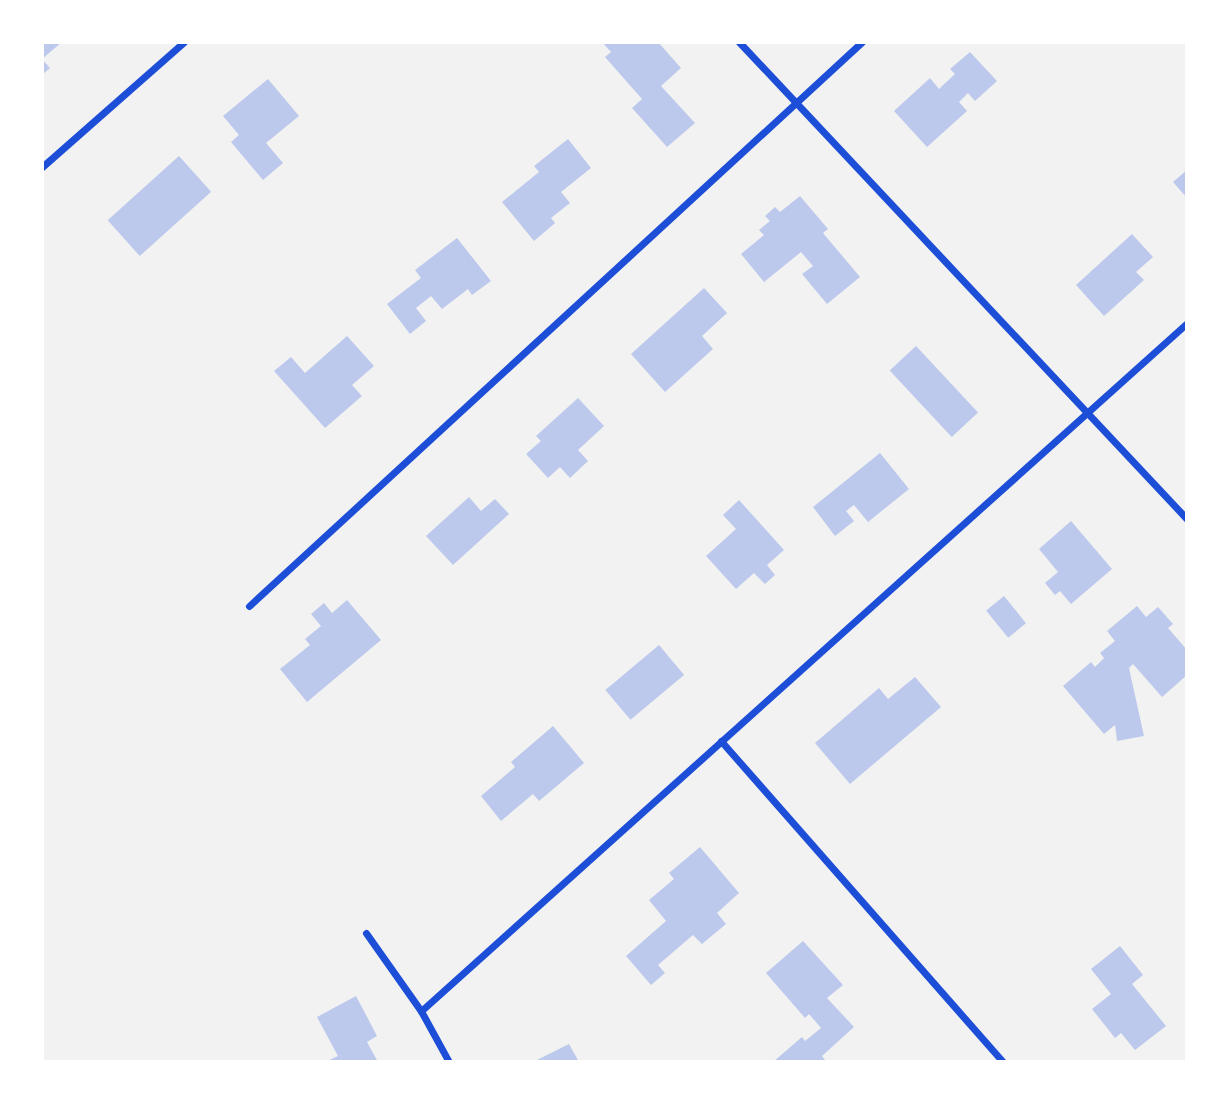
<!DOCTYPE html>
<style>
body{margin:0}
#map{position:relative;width:1229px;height:1104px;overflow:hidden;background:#f2f2f2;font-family:Quicksand,sans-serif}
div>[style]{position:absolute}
.building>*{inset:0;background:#bdc9ec;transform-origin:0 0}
.minor>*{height:7px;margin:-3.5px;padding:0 3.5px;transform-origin:3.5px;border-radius:3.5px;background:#1d4ed8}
span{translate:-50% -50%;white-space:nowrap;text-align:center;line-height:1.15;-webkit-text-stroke:5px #fff;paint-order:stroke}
.frame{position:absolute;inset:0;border:44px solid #fff;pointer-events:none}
</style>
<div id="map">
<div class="building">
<i style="clip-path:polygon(42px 42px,62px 42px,42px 59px,50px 68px,42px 75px)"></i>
<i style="clip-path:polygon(602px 42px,658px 42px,681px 68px,661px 86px,695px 123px,667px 147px,632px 108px,642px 99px,605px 57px,611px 52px)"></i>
<i style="clip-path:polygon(970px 52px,997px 81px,975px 101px,968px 93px,959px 102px,967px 111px,927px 147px,894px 111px,930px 78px,939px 89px,955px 74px,950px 69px)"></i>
<i style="clip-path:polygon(268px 79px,299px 116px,266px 143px,283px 163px,263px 180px,231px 142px,239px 135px,223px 116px)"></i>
<i style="clip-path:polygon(568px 139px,591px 168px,561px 192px,570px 203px,551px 218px,555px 223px,534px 241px,502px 202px,539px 172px,534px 166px)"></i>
<i style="left:179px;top:156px;width:48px;height:96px;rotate:48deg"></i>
<i style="clip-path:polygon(1187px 170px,1187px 198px,1173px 182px)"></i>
<i style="clip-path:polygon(800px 196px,828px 229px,823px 233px,860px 277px,827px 304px,802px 274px,813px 266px,801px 252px,764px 282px,741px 254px,764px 235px,759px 230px,770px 221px,765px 216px,775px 207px,780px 212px)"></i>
<i style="clip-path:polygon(1132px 234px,1153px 257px,1136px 272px,1144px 280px,1104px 316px,1076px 285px)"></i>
<i style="clip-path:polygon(457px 238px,491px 281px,472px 295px,468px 289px,442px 309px,431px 296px,416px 308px,426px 321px,410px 334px,387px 304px,421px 278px,415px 270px)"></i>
<i style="clip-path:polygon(704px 288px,727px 313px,702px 336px,713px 349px,665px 392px,631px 354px)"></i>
<i style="clip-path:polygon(347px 336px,374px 366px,352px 385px,362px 396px,325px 428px,274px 371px,291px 357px,305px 373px)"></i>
<i style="left:916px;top:346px;width:91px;height:36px;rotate:47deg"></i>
<i style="clip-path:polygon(578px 398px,604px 426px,578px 450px,588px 461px,570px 478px,560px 467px,548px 478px,526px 454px,541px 441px,536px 436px)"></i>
<i style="clip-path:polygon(880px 453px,909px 489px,868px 522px,854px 505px,846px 511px,854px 521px,835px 536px,813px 507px)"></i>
<i style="clip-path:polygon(469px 497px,481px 511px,495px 499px,509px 514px,453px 565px,426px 536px)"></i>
<i style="clip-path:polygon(739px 500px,784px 550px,767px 565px,775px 575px,765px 584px,754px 573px,736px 589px,706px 556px,736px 529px,723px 515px)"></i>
<i style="clip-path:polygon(1071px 521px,1112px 569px,1071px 604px,1060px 591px,1055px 595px,1045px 583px,1058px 572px,1039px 549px)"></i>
<i style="left:1004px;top:596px;width:35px;height:23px;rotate:51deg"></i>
<i style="clip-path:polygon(347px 600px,381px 640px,307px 702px,280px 669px,310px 645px,305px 639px,321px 626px,311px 614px,324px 603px,332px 613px)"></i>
<i style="clip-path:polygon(1137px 606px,1146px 617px,1158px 607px,1173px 624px,1168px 628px,1187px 650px,1187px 675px,1162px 697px,1133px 664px,1129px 668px,1144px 736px,1117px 741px,1115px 725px,1104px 734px,1063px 686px,1091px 662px,1095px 667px,1104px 658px,1100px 653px,1115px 641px,1107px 631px)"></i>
<i style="left:659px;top:645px;width:39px;height:70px;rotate:50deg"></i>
<i style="clip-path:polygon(915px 677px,941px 707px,850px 784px,815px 743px,879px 688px,888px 699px)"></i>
<i style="clip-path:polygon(553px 726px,584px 763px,539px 801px,533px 794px,501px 821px,481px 796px,515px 767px,511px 762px)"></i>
<i style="clip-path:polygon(700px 847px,739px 893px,717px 913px,726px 924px,702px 944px,693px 935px,658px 965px,665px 973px,651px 985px,626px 956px,666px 921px,649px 900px,674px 879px,669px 873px)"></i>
<i style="clip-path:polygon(803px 941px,843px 985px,827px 998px,854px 1027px,822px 1056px,825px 1060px,823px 1062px,773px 1062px,802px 1037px,805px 1041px,821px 1028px,809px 1014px,805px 1018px,766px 973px)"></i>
<i style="clip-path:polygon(1120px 946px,1143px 975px,1132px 984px,1166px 1026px,1135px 1050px,1121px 1033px,1115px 1038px,1092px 1009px,1111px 994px,1091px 969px)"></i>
<i style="clip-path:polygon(356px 996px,377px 1036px,367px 1042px,378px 1062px,325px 1062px,338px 1056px,317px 1017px)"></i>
<i style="clip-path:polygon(569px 1044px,579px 1062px,533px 1062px)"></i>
</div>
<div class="minor">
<i style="left:739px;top:42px;width:654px;rotate:46.8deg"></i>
<i style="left:42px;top:167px;width:189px;rotate:-41.4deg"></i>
<i style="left:249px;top:606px;width:833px;rotate:-42.62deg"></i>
<i style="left:721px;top:741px;width:427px;rotate:48.7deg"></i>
<i style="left:366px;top:933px;width:95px;rotate:54.8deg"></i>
<i style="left:421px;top:1011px;width:58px;rotate:61.2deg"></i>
<i style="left:421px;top:1011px;width:1030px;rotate:-41.93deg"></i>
</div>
<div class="frame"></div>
</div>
